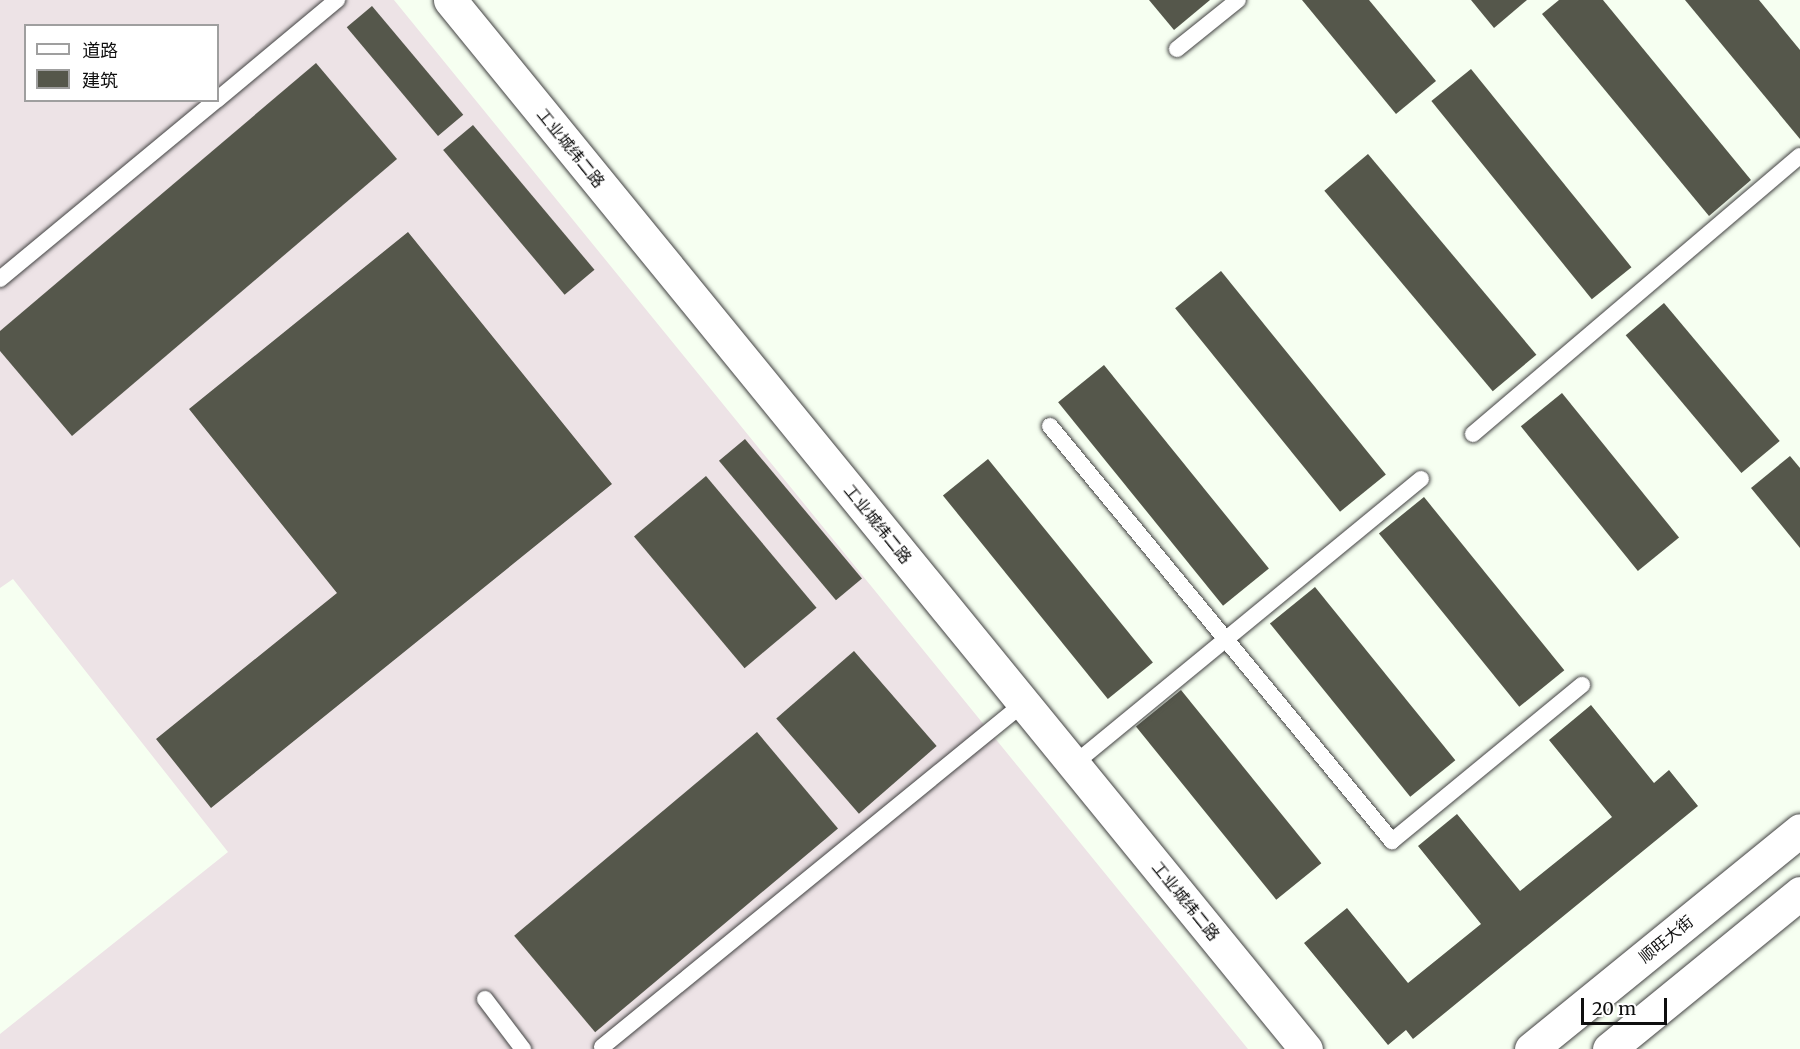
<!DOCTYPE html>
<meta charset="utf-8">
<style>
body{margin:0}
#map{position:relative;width:1800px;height:1049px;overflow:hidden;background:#f6fff1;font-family:Merriweather,"Noto Sans SC",serif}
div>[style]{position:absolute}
.industrial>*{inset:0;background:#ede3e6}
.building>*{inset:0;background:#55574b;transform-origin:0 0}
.roads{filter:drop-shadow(0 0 2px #424242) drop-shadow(0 0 2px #424242)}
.service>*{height:16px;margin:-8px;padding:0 8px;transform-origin:8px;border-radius:8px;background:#fff}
.tertiary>*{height:33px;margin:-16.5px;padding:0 16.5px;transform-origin:16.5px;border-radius:16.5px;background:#fff}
span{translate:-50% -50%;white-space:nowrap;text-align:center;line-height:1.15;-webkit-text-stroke:6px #fff;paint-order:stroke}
.street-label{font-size:16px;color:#0f0f0f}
.legend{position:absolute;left:24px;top:24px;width:195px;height:78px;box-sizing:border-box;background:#fff;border:2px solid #9f9f9f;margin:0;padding:8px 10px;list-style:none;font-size:18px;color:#0f0f0f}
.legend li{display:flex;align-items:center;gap:12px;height:30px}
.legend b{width:30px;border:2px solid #9f9f9f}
.scale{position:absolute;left:1581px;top:998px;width:86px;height:27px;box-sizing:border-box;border:3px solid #0f0f0f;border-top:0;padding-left:8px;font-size:18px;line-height:21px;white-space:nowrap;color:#0f0f0f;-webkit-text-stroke:4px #fff;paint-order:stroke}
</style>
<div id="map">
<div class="industrial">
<i style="clip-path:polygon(evenodd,0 0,394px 0,1248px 1049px,0 1049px,0 1034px,228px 852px,13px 579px,0 588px,0 0,26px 26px,218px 26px,218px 100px,26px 100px,26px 26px)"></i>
</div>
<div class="building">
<i style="clip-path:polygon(1149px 0,1210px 0,1174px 30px)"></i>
<i style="clip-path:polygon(1302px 0,1369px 0,1436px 81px,1396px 114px)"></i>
<i style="clip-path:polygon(1471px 0,1527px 0,1494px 28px)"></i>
<i style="clip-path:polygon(1559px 0,1603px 0,1751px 180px,1709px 216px,1542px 14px)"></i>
<i style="clip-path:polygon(1685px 0,1759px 0,1800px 50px,1800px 139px)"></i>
<i style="left:372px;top:6px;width:142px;height:33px;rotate:50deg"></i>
<i style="clip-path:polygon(316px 63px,397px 159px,72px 436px,0 351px,0 331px)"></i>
<i style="left:1471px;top:69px;width:255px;height:51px;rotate:51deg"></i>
<i style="left:473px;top:125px;width:189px;height:39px;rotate:50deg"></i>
<i style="left:1368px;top:154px;width:262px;height:57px;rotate:50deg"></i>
<i style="clip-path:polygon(408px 232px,612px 484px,211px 808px,156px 739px,337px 593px,189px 409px)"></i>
<i style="left:1221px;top:271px;width:262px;height:59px;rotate:51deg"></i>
<i style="left:1664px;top:303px;width:180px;height:50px;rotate:50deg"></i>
<i style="left:1104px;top:365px;width:262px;height:59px;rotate:51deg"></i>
<i style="left:1562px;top:393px;width:186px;height:53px;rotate:51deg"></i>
<i style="left:745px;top:439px;width:182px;height:34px;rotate:50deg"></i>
<i style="clip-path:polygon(1790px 456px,1800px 468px,1800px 548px,1751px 488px)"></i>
<i style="left:988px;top:459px;width:262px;height:58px;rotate:51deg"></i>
<i style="left:706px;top:476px;width:172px;height:94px;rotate:50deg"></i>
<i style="left:1424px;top:497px;width:223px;height:58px;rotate:51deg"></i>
<i style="left:1315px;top:587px;width:223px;height:58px;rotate:51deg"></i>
<i style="left:854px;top:651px;width:126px;height:103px;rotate:49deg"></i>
<i style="left:1181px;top:690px;width:223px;height:58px;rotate:51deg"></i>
<i style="clip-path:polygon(1591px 705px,1654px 783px,1669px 770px,1698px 806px,1413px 1039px,1406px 1030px,1388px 1045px,1304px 943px,1347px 908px,1408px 983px,1481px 924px,1418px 846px,1457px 814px,1520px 891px,1612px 817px,1549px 740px)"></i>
<i style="left:757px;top:732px;width:126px;height:317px;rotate:50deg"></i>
</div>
<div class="roads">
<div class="service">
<i style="left:1177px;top:49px;width:78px;rotate:-38.8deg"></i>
<i style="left:218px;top:99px;width:155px;rotate:-39.8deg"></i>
<i style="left:0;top:279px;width:281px;rotate:-39.6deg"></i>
<i style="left:1050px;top:426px;width:538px;rotate:50.51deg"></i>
<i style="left:1392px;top:841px;width:246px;rotate:-39.4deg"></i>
<i style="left:1473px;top:434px;width:429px;rotate:-40.4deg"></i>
<i style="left:1074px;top:764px;width:449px;rotate:-39.4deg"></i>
<i style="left:485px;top:999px;width:63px;rotate:52.8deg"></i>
<i style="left:602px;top:1047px;width:544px;rotate:-39.19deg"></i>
</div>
<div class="tertiary">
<i style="left:450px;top:0;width:1354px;rotate:50.79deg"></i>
<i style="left:1531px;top:1049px;width:347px;rotate:-39.1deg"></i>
<i style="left:1609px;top:1049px;width:247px;rotate:-39.2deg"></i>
</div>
</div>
<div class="street-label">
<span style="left:571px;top:148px;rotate:51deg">工业城纬二路</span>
<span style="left:878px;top:524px;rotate:51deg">工业城纬二路</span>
<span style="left:1186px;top:901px;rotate:51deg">工业城纬二路</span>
<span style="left:1666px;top:939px;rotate:-39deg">顺旺大街</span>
</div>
<ul class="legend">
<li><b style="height:8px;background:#fff"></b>道路</li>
<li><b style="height:16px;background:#55574b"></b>建筑</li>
</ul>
<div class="scale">20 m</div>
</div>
